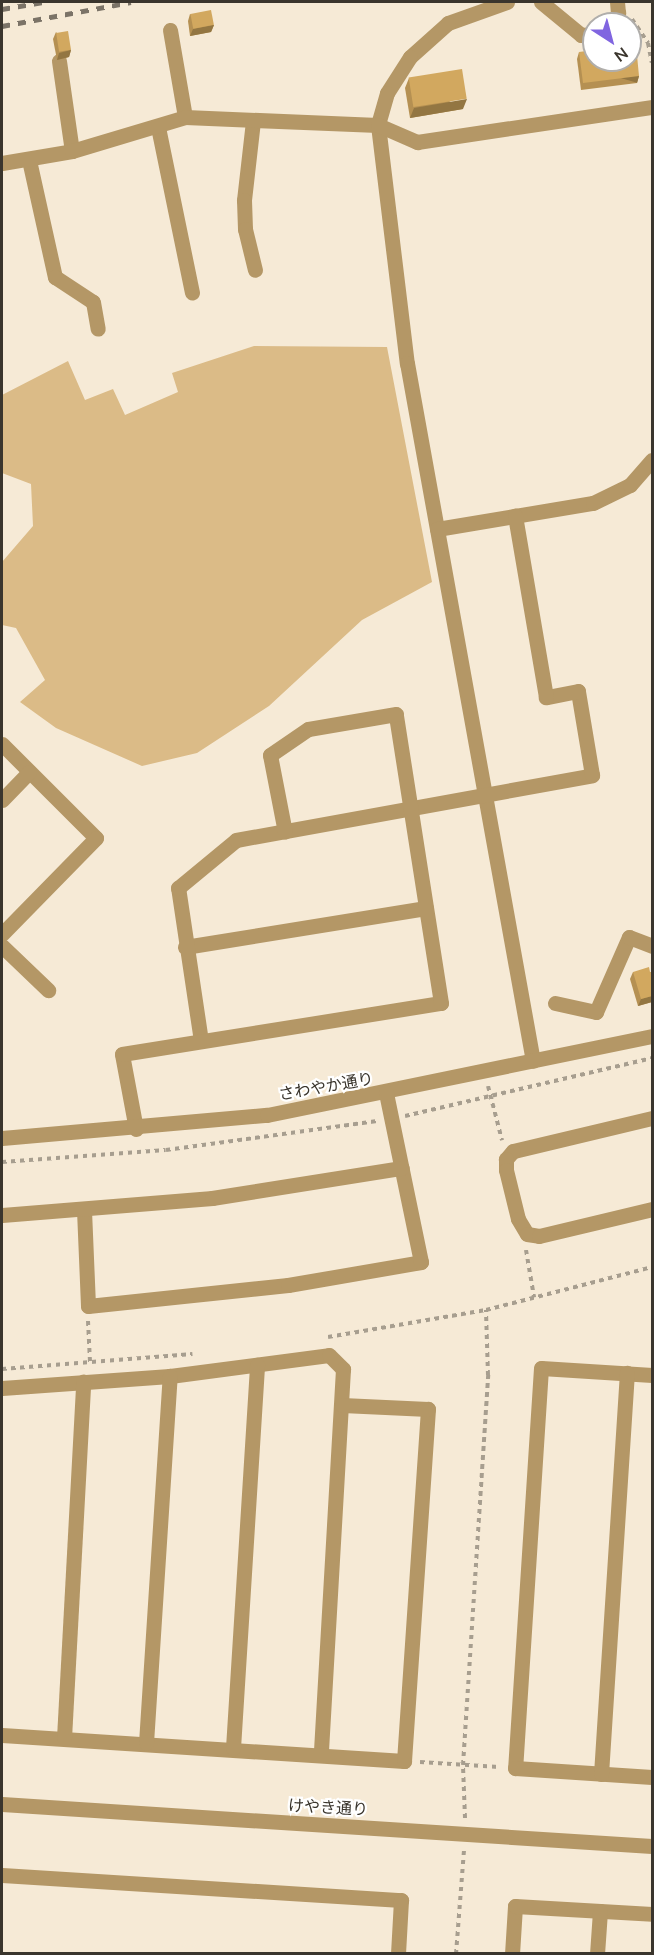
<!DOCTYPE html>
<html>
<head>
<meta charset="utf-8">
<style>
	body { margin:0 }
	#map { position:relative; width:654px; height:1955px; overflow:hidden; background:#f6ead6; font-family:Mulish,"Noto Sans JP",sans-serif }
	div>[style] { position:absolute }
	.green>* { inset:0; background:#dbbb87 }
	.path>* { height:4px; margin-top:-2px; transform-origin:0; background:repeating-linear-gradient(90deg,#a79e8f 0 4.5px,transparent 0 9px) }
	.minor>* { height:15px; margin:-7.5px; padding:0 7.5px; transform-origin:7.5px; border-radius:7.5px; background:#b49766 }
	.rail>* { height:4.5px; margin-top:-2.25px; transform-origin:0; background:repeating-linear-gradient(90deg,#7b7367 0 8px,transparent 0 16px) }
	.wall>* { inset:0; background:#b59052 }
	.shaded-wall>* { inset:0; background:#937642; transform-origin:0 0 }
	.building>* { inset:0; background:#d2a85f; transform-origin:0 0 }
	span { translate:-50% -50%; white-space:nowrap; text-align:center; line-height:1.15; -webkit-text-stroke:4.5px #fff; paint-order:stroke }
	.street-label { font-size:16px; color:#3a352d }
	.frame { position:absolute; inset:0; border:3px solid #3a352d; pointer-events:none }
	.north { position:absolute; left:582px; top:12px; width:60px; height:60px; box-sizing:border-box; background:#fff; border:2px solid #b0aeab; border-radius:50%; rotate:144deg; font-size:16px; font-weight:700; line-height:24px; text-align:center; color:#3a352d }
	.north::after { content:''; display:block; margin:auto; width:21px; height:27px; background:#8065e0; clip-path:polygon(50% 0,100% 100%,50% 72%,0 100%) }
</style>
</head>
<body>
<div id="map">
	<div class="green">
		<i style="clip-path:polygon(254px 346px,387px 347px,432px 582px,362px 620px,269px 706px,197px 753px,142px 766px,56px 728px,20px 702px,45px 680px,16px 628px,2px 625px,2px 562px,33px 526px,31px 484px,2px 473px,2px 395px,68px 361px,85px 400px,113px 389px,125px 415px,178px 392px,172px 373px)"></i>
	</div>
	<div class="path">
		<i style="left:632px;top:19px;width:29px;rotate:56deg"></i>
		<i style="left:648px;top:43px;width:20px;rotate:79deg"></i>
		<i style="left:488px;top:1086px;width:56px;rotate:75.5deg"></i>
		<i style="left:405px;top:1116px;width:254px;rotate:-13.2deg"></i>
		<i style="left:2px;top:1162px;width:164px;rotate:-4.2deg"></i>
		<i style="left:166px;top:1150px;width:213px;rotate:-7.8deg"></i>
		<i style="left:526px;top:1250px;width:48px;rotate:80.3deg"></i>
		<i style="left:88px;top:1321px;width:41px;rotate:87.2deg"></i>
		<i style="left:328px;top:1337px;width:160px;rotate:-9.7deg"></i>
		<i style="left:486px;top:1310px;width:171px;rotate:-14.5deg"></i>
		<i style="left:2px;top:1369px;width:191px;rotate:-4.5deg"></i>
		<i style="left:420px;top:1762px;width:79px;rotate:3.6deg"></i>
		<i style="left:465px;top:1818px;width:53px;rotate:-92.2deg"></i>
		<i style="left:463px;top:1765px;width:391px;rotate:-86.3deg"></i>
		<i style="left:488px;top:1375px;width:65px;rotate:-91.8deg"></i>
		<i style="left:456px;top:1954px;width:104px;rotate:-85.6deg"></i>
	</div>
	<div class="minor">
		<i style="left:507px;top:2px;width:63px;rotate:160.4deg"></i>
		<i style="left:448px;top:23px;width:51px;rotate:138.2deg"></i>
		<i style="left:410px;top:57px;width:43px;rotate:122.6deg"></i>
		<i style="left:387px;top:93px;width:33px;rotate:106deg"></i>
		<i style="left:378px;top:125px;width:240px;rotate:83.1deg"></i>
		<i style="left:407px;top:363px;width:709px;rotate:79.77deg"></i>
		<i style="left:541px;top:2px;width:52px;rotate:39.5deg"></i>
		<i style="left:581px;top:35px;width:13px;rotate:-4deg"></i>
		<i style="left:612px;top:24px;width:13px;rotate:-61deg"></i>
		<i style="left:618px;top:13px;width:11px;rotate:-95deg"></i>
		<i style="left:170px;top:30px;width:88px;rotate:80.2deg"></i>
		<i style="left:59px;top:61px;width:91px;rotate:81.8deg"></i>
		<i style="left:253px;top:121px;width:80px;rotate:96.5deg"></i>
		<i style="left:244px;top:200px;width:29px;rotate:88deg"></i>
		<i style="left:245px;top:229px;width:42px;rotate:76.3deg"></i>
		<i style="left:158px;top:127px;width:169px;rotate:78.4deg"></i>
		<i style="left:29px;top:160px;width:120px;rotate:77.5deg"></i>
		<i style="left:55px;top:277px;width:45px;rotate:33.3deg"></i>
		<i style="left:93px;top:302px;width:27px;rotate:80deg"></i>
		<i style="left:2px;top:163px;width:71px;rotate:-9.7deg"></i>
		<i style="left:72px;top:151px;width:118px;rotate:-16.7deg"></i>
		<i style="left:185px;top:117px;width:193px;rotate:2.4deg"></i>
		<i style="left:378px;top:125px;width:43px;rotate:23.6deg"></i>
		<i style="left:417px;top:142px;width:238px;rotate:-8.5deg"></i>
		<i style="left:437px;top:529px;width:158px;rotate:-9.5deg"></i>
		<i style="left:593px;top:503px;width:41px;rotate:-25.9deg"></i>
		<i style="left:630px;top:485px;width:33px;rotate:-49deg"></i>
		<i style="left:2px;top:744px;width:133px;rotate:45deg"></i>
		<i style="left:96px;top:838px;width:134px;rotate:134.4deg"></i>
		<i style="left:2px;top:800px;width:39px;rotate:-46deg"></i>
		<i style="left:2px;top:946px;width:64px;rotate:43.7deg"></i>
		<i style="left:185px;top:947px;width:244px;rotate:-9.2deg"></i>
		<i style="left:555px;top:1003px;width:42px;rotate:12.4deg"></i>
		<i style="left:596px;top:1012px;width:82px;rotate:-66.3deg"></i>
		<i style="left:629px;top:937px;width:25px;rotate:21deg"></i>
		<i style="left:201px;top:1041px;width:155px;rotate:-98.5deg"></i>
		<i style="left:178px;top:888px;width:75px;rotate:-39.6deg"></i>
		<i style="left:236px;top:840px;width:362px;rotate:-10.3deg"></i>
		<i style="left:592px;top:775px;width:85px;rotate:-99.5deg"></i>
		<i style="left:578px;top:691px;width:33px;rotate:169deg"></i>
		<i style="left:546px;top:697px;width:184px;rotate:-99.7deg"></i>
		<i style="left:652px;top:1118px;width:143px;rotate:166.6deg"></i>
		<i style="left:513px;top:1151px;width:11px;rotate:131deg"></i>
		<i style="left:506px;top:1159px;width:11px;rotate:90deg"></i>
		<i style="left:506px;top:1170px;width:50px;rotate:76.2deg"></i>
		<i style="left:518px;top:1219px;width:17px;rotate:59deg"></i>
		<i style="left:527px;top:1234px;width:12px;rotate:9deg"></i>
		<i style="left:539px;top:1236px;width:116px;rotate:-13.4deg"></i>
		<i style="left:136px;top:1129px;width:76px;rotate:-100.6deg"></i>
		<i style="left:122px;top:1054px;width:323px;rotate:-9.1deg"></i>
		<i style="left:441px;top:1003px;width:292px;rotate:-98.9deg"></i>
		<i style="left:396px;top:714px;width:89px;rotate:170.3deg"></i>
		<i style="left:308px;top:729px;width:46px;rotate:145.6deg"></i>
		<i style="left:270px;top:755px;width:78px;rotate:79deg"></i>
		<i style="left:2px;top:1138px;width:266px;rotate:-5deg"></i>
		<i style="left:267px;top:1115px;width:393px;rotate:-11.6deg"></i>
		<i style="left:84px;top:1210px;width:96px;rotate:87.6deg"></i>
		<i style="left:88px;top:1306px;width:201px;rotate:-6deg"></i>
		<i style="left:288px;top:1285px;width:135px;rotate:-9.8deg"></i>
		<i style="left:421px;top:1262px;width:173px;rotate:-101.7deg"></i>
		<i style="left:2px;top:1215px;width:211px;rotate:-4.6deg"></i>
		<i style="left:212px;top:1198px;width:192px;rotate:-9deg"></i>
		<i style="left:652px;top:1375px;width:111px;rotate:-176.4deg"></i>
		<i style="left:541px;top:1368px;width:401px;rotate:93.7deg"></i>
		<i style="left:515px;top:1768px;width:137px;rotate:3.8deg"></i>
		<i style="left:2px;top:1388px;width:168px;rotate:-4.1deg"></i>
		<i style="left:170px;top:1376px;width:160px;rotate:-7.5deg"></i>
		<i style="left:329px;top:1355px;width:20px;rotate:45deg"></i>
		<i style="left:343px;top:1369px;width:386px;rotate:93.3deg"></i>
		<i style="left:2px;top:1735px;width:403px;rotate:3.7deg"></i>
		<i style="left:404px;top:1761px;width:353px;rotate:-86.1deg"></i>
		<i style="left:428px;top:1409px;width:86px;rotate:-177.3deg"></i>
		<i style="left:64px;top:1738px;width:357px;rotate:-86.9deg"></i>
		<i style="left:146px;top:1743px;width:368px;rotate:-86.3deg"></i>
		<i style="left:233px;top:1748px;width:384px;rotate:-86.4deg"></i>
		<i style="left:601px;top:1774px;width:402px;rotate:-86.3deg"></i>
		<i style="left:2px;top:1804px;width:651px;rotate:3.7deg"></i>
		<i style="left:2px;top:1875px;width:400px;rotate:3.6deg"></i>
		<i style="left:401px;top:1900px;width:54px;rotate:93.2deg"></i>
		<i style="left:512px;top:1954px;width:48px;rotate:-86.4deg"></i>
		<i style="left:515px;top:1906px;width:137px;rotate:3.3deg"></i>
		<i style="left:597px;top:1954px;width:43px;rotate:-86deg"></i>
	</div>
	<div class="rail">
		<i style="left:2px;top:9px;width:43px;rotate:-9.5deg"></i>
		<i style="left:2px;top:26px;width:131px;rotate:-10.5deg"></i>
	</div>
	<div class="wall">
		<i style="clip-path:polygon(190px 14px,214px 25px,211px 32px,190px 36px,188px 21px)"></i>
		<i style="clip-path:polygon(56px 32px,71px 50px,69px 57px,57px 60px,53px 39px)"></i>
		<i style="clip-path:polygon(579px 52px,639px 76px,637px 83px,581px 90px,577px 59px)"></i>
		<i style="clip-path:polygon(409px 78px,463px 109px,410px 118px,405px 88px)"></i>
		<i style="clip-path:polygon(633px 972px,652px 972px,652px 1002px,638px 1006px,630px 979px)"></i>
	</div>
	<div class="shaded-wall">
		<i style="clip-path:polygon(214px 25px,211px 32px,190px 36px,193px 29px)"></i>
		<i style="clip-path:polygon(71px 50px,69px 57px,57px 60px,59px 53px)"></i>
		<i style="left:639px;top:76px;width:7px;height:56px;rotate:106deg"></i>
		<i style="clip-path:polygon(467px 99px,463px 109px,410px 118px,414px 108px)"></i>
		<i style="clip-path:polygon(652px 996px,652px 1002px,638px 1006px,641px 999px)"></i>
	</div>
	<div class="building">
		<i style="left:211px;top:10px;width:15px;height:21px;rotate:79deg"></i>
		<i style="left:68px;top:31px;width:19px;height:12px;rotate:81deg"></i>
		<i style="clip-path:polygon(630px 45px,636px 45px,639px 76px,583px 83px,579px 52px,594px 50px,594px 60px,630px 60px)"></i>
		<i style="left:462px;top:69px;width:30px;height:54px;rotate:81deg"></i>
		<i style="clip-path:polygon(649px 967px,650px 972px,652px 972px,652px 996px,641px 999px,633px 972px)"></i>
	</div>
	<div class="street-label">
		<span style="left:326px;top:1086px;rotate:-10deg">さわやか通り</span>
		<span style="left:328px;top:1807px;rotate:3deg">けやき通り</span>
	</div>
	<div class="frame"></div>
	<div class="north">N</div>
</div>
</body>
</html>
